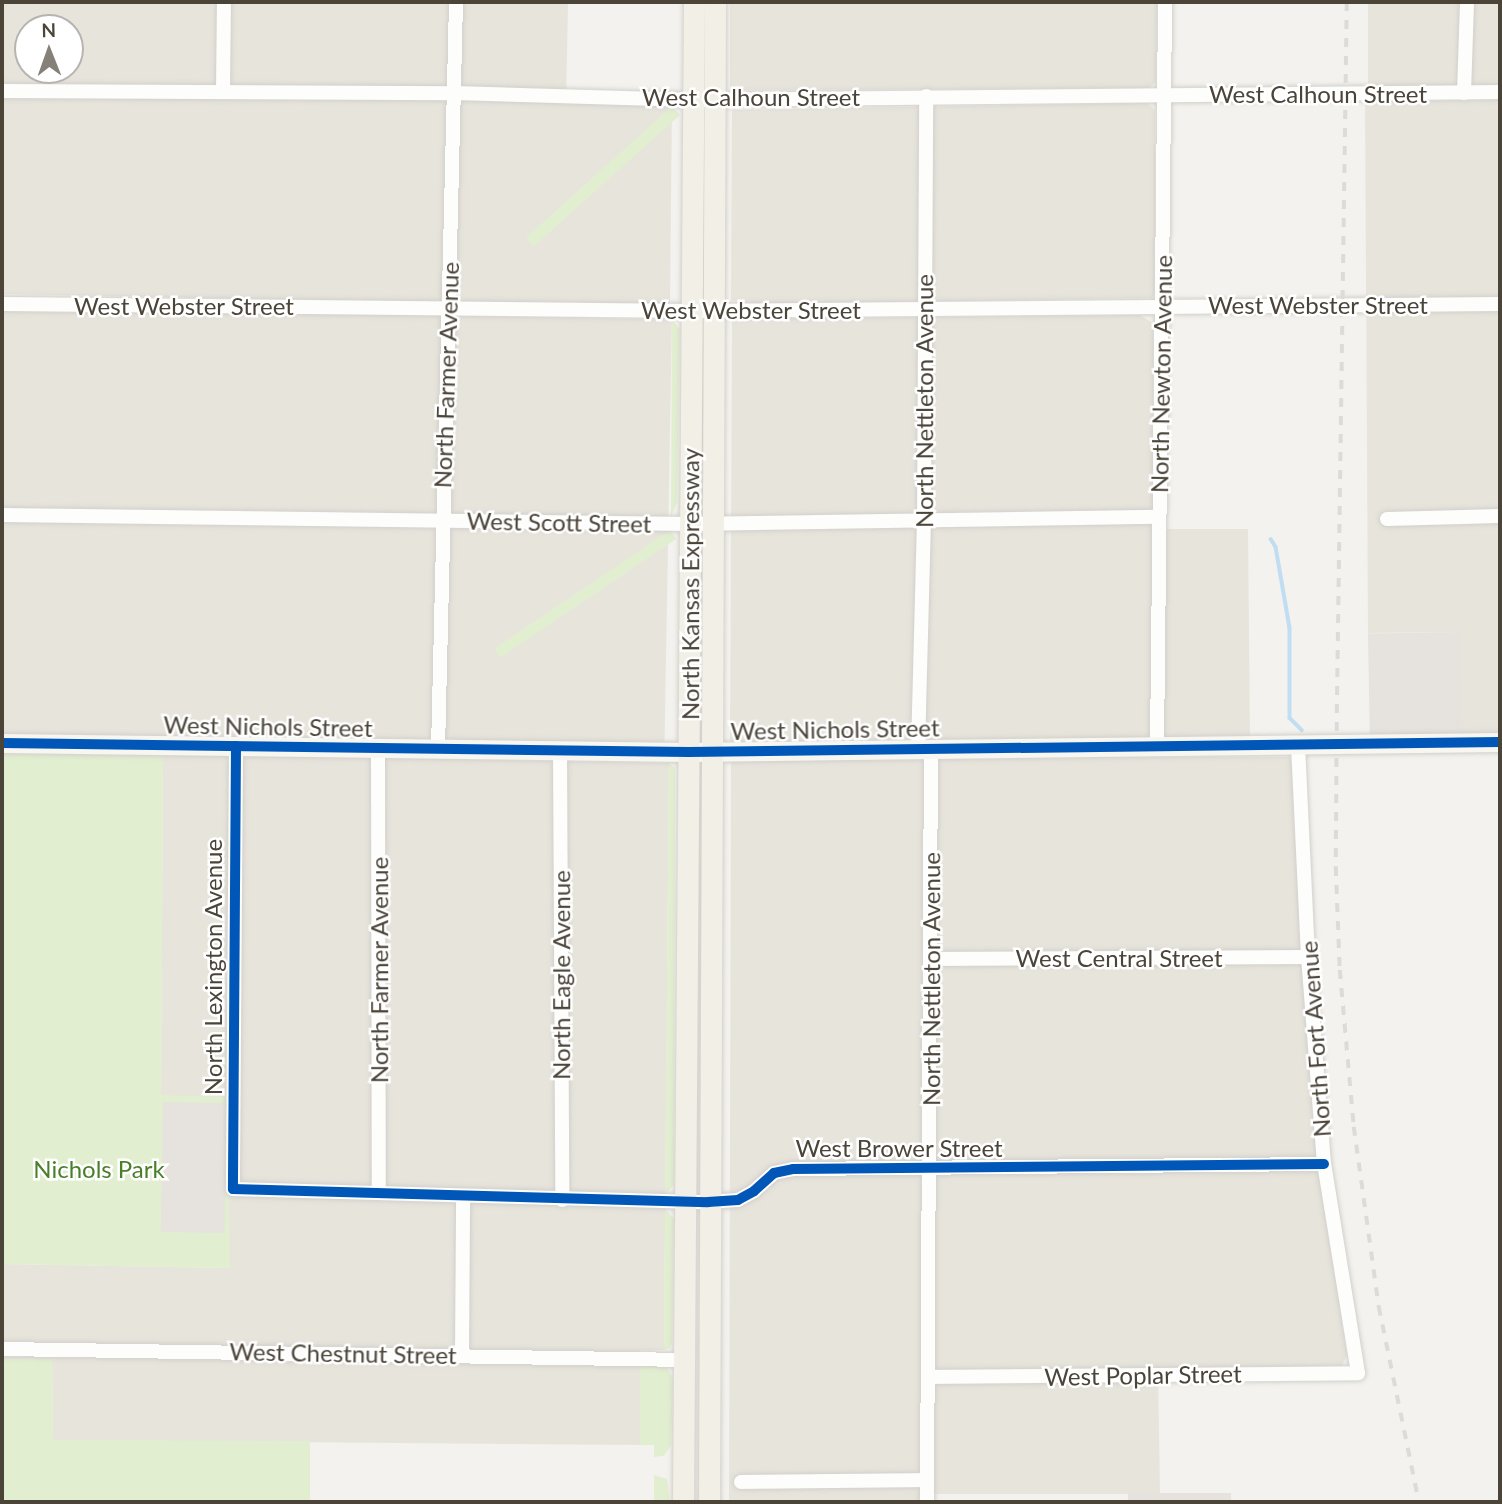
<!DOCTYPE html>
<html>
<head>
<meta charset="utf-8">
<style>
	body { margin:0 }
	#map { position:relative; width:1502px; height:1504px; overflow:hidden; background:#f4f2ee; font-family:Lato,sans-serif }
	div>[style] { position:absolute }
	.residential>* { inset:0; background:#e7e4dc; transform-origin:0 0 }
	.industrial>* { inset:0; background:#e6e2de; transform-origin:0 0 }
	.green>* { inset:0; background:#e1eecf; transform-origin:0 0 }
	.parking>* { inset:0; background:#e6e3df; transform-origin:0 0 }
	.stream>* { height:3.5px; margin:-1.75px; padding:0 1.75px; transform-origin:1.75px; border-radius:1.75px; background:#c0ddf1 }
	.roads { filter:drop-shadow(0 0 2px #d2d0cb) drop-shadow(0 0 2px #d2d0cb) }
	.street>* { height:14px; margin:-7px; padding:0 7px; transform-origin:7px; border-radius:7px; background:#fdfdfc }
	.secondary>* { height:19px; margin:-9.5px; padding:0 9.5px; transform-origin:9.5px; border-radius:9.5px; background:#f7f6f1 }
	.primary>* { height:21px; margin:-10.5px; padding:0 10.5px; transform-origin:10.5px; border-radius:10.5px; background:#f2efe6 }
	.rail>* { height:3.5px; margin-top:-1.75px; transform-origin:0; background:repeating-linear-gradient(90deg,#dbdbda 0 9px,transparent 0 18px) }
	.cycleway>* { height:10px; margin:-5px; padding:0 5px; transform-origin:5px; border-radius:5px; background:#0057b8 }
	span { translate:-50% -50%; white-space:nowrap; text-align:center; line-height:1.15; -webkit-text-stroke:5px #fff; paint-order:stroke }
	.street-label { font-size:24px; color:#4b4439 }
	.park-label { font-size:24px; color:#4a7f2a }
	.frame { position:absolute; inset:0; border:4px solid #4b4439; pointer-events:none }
	.north { position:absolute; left:14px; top:14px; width:70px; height:70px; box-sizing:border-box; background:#fff; border:2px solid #b7b4b0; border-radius:50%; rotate:359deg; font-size:19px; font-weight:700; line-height:28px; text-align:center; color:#4b4439 }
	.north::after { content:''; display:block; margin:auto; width:24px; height:32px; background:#868178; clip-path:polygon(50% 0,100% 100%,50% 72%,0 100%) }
</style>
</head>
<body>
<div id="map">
	<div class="residential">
		<i style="clip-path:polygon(evenodd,2px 2px,568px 2px,566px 102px,672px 106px,670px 303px,654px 306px,2px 294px,2px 2px,28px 28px,70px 28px,70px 70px,28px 70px,28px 28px)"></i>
		<i style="clip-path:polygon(730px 2px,1157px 2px,1156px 82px,1149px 88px,733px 90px,730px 88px)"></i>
		<i style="left:1368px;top:2px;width:132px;height:86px"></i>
		<i style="clip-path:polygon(1500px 100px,1500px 738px,1462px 738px,1461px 632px,1368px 633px,1365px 101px)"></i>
		<i style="clip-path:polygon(1147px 103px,1155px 110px,1155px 293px,1152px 298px,754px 304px,731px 300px,732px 110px)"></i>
		<i style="left:2px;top:308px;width:670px;height:427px;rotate:1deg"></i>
		<i style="clip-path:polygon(1139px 315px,1153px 323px,1153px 529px,1248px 529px,1250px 740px,740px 744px,730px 741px,732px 319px)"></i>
		<i style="clip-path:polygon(163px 754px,669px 763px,664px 1350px,640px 1350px,640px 1445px,53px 1440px,52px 1359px,2px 1359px,2px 1264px,230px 1268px,161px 1096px)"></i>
		<i style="clip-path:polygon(1289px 757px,1292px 762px,1314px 1136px,1347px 1355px,1342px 1366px,1158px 1368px,1160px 1494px,920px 1494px,920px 1502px,729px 1502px,731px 758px)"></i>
	</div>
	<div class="industrial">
		<i style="left:1461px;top:632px;width:106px;height:93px;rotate:89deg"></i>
	</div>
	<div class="green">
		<i style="left:672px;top:106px;width:12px;height:197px;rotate:48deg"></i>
		<i style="clip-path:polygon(672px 319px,680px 330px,677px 503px,671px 516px)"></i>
		<i style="left:670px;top:530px;width:11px;height:212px;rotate:56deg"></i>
		<i style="clip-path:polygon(2px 752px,163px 754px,161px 1095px,228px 1097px,230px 1268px,2px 1264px)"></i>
		<i style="clip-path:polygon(669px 763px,675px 768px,675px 775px,674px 1185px,665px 1194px)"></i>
		<i style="clip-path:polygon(665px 1209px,674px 1219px,672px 1344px,670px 1348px,664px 1350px)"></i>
		<i style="clip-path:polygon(2px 1359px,52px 1359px,53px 1440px,310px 1441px,310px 1502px,2px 1502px)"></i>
		<i style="clip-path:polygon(640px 1363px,667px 1366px,673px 1379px,671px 1445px,664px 1456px,654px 1457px,654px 1445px,640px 1445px)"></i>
		<i style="clip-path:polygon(654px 1475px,667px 1479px,670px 1502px,654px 1502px)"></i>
	</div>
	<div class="parking">
		<i style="left:163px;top:1102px;width:64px;height:130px;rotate:1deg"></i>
		<i style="left:1128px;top:1493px;width:103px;height:9px"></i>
	</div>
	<div class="stream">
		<i style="left:1271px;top:539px;width:9px;rotate:58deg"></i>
		<i style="left:1276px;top:547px;width:82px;rotate:80.2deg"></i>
		<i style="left:1290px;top:628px;width:90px;rotate:90deg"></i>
		<i style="left:1290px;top:718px;width:17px;rotate:45deg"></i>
	</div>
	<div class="roads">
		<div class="street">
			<i style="left:2px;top:91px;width:452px;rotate:0.3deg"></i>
			<i style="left:454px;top:93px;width:238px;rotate:1.7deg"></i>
			<i style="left:692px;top:100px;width:808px;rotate:-0.57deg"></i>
			<i style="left:223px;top:91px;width:89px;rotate:-89.4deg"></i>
			<i style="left:1464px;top:93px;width:91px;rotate:-88.1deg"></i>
			<i style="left:2px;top:304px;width:689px;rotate:0.58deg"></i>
			<i style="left:691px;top:311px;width:809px;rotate:-0.5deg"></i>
			<i style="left:2px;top:515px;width:688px;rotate:0.75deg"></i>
			<i style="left:690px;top:524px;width:469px;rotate:-0.9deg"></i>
			<i style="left:1387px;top:519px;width:113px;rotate:-1.5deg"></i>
			<i style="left:236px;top:746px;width:443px;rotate:90.4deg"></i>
			<i style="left:233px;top:1189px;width:475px;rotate:1.6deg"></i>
			<i style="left:708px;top:1202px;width:30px;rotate:-4deg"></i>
			<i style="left:738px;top:1200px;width:18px;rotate:-29deg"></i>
			<i style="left:754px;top:1191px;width:27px;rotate:-42deg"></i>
			<i style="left:774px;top:1173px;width:19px;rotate:-12deg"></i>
			<i style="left:793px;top:1169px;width:531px;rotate:-0.54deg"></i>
			<i style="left:1157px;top:746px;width:744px;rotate:-89.38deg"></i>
			<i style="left:378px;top:748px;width:444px;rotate:89.9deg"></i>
			<i style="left:438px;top:749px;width:747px;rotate:-88.62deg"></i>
			<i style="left:918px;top:749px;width:229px;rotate:-88.5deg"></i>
			<i style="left:924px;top:520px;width:424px;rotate:-89.7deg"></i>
			<i style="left:560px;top:750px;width:450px;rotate:89.7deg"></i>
			<i style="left:930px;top:959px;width:378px;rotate:-0.3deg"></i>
			<i style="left:2px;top:1349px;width:683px;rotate:0.92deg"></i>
			<i style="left:462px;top:1354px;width:158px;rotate:-89.6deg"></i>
			<i style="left:928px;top:1377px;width:430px;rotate:-0.5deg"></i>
			<i style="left:1358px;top:1373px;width:212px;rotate:-99.2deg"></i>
			<i style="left:1324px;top:1164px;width:208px;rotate:-94.4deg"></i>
			<i style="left:1308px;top:957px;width:212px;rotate:-92.7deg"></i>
			<i style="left:741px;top:1482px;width:186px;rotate:-0.6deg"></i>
			<i style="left:927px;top:1502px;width:753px;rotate:-89.7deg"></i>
		</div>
		<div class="secondary">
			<i style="left:2px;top:743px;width:687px;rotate:0.75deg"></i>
			<i style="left:689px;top:752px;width:811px;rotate:-0.71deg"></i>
		</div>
		<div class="primary">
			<i style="left:683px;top:1502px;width:1500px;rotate:-89.58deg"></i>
			<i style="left:709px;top:1502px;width:1500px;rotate:-89.77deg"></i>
		</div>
	</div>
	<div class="rail">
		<i style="left:1347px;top:2px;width:720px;rotate:90.8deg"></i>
		<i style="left:1337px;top:722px;width:145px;rotate:90.4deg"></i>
		<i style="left:1336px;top:867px;width:103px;rotate:87.8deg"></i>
		<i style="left:1340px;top:970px;width:158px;rotate:84.9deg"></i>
		<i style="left:1354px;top:1127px;width:182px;rotate:82.1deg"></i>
		<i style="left:1379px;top:1307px;width:199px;rotate:78.4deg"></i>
	</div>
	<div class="cycleway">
		<i style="left:2px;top:743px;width:687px;rotate:0.75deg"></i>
		<i style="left:689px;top:752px;width:811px;rotate:-0.71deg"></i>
		<i style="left:236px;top:746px;width:443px;rotate:90.4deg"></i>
		<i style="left:233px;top:1189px;width:475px;rotate:1.6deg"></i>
		<i style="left:708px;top:1202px;width:30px;rotate:-4deg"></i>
		<i style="left:738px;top:1200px;width:18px;rotate:-29deg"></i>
		<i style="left:754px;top:1191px;width:27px;rotate:-42deg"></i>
		<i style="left:774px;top:1173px;width:19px;rotate:-12deg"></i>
		<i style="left:793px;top:1169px;width:531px;rotate:-0.54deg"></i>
	</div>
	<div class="street-label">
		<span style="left:1318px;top:94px">West Calhoun Street</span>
		<span style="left:751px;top:97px">West Calhoun Street</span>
		<span style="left:1318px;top:305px">West Webster Street</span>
		<span style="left:184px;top:306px">West Webster Street</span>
		<span style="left:751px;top:310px">West Webster Street</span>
		<span style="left:1161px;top:374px;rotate:-89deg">North Newton Avenue</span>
		<span style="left:446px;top:375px;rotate:-88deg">North Farmer Avenue</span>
		<span style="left:924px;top:401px;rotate:-90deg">North Nettleton Avenue</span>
		<span style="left:559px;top:522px;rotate:1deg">West Scott Street</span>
		<span style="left:690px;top:584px;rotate:-90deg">North Kansas Expressway</span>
		<span style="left:268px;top:726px;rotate:1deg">West Nichols Street</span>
		<span style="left:835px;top:729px;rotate:-1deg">West Nichols Street</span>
		<span style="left:1119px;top:958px">West Central Street</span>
		<span style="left:213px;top:967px;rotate:-90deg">North Lexington Avenue</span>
		<span style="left:379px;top:970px;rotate:-90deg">North Farmer Avenue</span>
		<span style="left:561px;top:975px;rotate:-90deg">North Eagle Avenue</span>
		<span style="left:931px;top:979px;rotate:-90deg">North Nettleton Avenue</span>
		<span style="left:1315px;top:1039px;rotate:-94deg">North Fort Avenue</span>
		<span style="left:899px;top:1148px">West Brower Street</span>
		<span style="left:343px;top:1353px;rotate:1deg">West Chestnut Street</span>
		<span style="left:1143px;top:1375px;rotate:-1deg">West Poplar Street</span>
	</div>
	<div class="park-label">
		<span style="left:99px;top:1169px">Nichols Park</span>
	</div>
	<div class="frame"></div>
	<div class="north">N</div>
</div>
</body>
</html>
